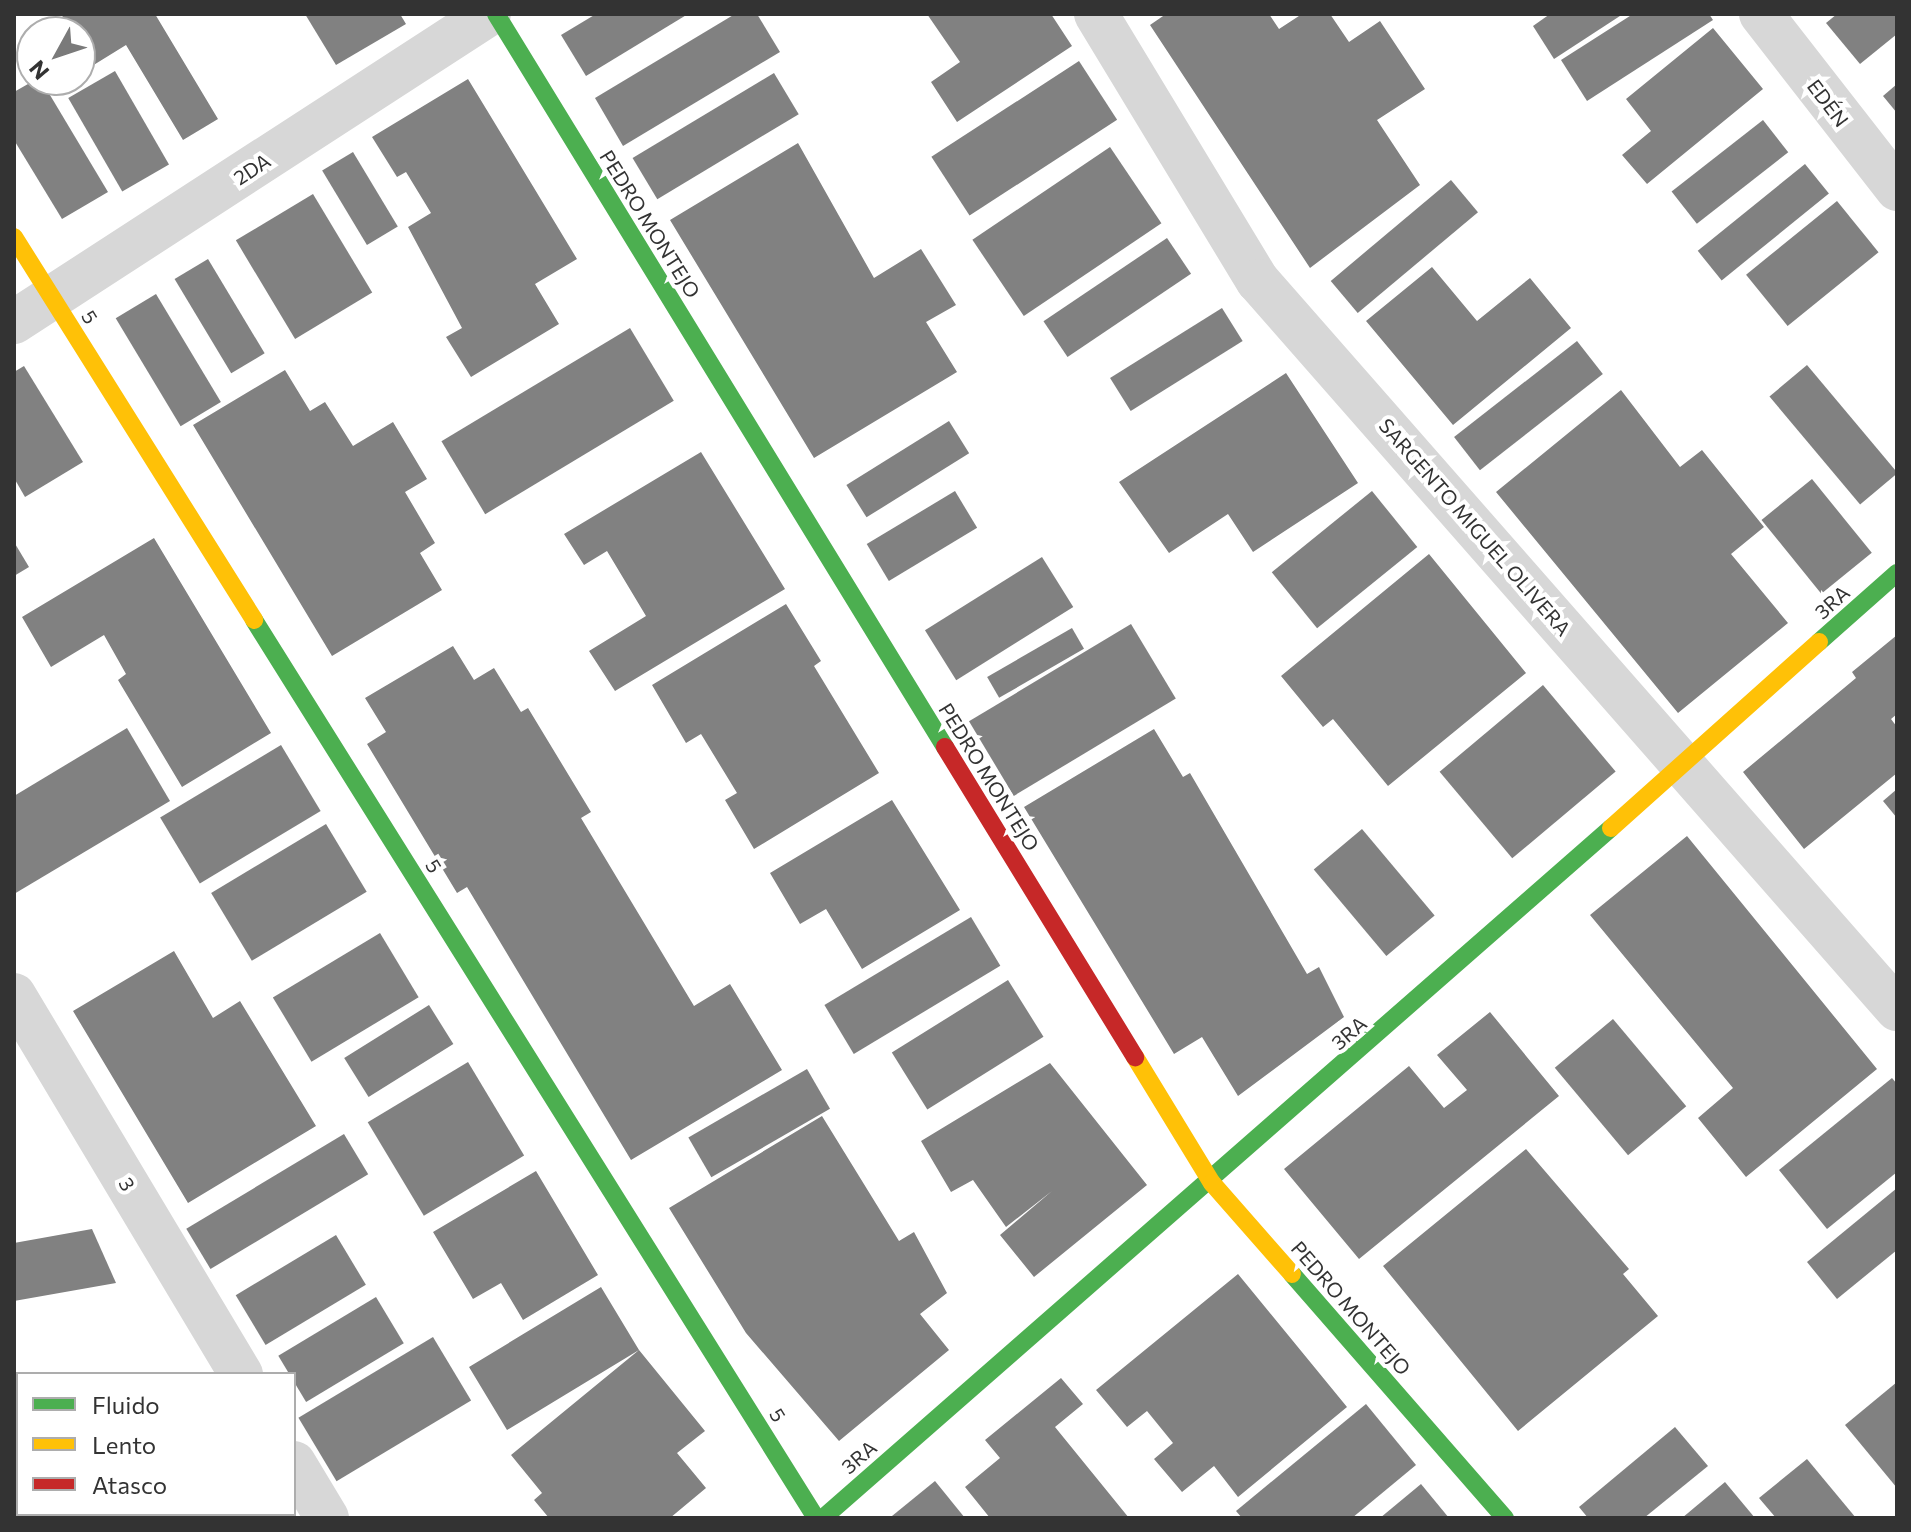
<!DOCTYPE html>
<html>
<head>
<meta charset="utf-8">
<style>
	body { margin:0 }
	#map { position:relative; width:1911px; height:1532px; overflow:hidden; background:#fff; font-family:Commissioner,sans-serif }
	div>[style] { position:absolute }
	.building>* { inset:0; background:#818181; transform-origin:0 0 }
	.lane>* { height:22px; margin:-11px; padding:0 11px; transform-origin:11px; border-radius:11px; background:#d7d7d7 }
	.street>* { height:44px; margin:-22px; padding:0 22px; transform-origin:22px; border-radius:22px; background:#d7d7d7 }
	.fast>* { height:18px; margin:-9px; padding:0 9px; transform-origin:9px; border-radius:9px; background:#4caf50 }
	.slow>* { height:18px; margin:-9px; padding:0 9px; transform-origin:9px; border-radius:9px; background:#ffc107 }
	.jam>* { height:18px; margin:-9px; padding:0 9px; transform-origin:9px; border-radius:9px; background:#c62828 }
	span { translate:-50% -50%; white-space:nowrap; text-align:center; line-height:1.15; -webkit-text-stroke:8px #fff; paint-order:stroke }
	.street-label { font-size:20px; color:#333 }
	.frame { position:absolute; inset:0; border:16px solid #333; pointer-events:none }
	.legend { position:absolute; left:16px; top:1372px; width:280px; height:144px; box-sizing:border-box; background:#fff; border:2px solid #adadad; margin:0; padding:10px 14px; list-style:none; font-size:24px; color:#333 }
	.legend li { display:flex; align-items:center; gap:16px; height:40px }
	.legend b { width:40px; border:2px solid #adadad }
	.north { position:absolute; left:16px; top:16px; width:80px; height:80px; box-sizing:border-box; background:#fff; border:2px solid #adadad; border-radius:50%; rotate:230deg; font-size:22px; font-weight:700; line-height:32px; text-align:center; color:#333 }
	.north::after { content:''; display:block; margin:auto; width:28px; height:36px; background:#7a7a7a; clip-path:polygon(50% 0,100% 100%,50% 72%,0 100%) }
</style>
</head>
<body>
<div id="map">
	<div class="building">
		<i style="clip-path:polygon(61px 14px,155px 14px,218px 119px,183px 140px,126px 45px,92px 66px,80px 32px,72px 32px)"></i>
		<i style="clip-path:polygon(305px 14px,400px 14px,406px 24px,336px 65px)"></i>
		<i style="clip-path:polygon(596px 14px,688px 14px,586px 76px,561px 35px)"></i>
		<i style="clip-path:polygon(735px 14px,757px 14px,780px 52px,623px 146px,595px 98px)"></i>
		<i style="clip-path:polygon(927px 14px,1051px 14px,1072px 46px,957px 122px,931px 82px,960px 62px)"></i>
		<i style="clip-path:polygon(1166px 14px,1269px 14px,1279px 29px,1302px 14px,1330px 14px,1349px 42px,1380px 21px,1425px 89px,1377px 120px,1420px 185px,1310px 268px,1150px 25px)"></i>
		<i style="clip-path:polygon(1550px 14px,1623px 14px,1554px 59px,1533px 26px)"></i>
		<i style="clip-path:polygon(1633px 14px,1709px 14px,1713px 20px,1587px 101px,1561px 60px)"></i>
		<i style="clip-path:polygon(1837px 14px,1897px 14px,1897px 34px,1860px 64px,1826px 23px)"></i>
		<i style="clip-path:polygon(1713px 28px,1763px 89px,1647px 184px,1622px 155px,1651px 131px,1626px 99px)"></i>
		<i style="left:1079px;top:61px;width:70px;height:176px;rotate:57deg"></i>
		<i style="left:115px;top:71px;width:108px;height:54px;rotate:60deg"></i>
		<i style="left:774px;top:73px;width:48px;height:165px;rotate:59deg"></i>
		<i style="clip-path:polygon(468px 79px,577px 259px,535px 284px,559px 324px,471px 377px,446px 337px,462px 328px,408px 227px,431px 213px,406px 172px,397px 177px,372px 137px)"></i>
		<i style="clip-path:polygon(35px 80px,41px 80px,108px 192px,62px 219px,14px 140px,14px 92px)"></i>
		<i style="clip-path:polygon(1897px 84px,1897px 113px,1883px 96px)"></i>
		<i style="left:1763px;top:120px;width:41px;height:116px;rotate:52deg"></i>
		<i style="clip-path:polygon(798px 143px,874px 278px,921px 249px,956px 305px,926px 322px,957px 372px,814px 458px,670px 220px)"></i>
		<i style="left:1110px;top:147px;width:92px;height:166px;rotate:56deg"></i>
		<i style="left:353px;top:152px;width:87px;height:36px;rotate:59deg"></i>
		<i style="left:1805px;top:164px;width:38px;height:138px;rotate:51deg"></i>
		<i style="left:1451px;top:180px;width:42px;height:157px;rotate:50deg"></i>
		<i style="left:313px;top:194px;width:115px;height:90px;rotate:59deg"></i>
		<i style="left:1837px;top:201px;width:66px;height:117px;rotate:51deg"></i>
		<i style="left:1167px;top:238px;width:43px;height:149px;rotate:56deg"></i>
		<i style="left:208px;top:259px;width:110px;height:39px;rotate:59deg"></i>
		<i style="clip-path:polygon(1432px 267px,1477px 321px,1530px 278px,1571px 328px,1453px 425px,1366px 321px)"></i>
		<i style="left:156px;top:294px;width:126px;height:47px;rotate:59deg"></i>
		<i style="left:1222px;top:308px;width:39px;height:132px;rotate:58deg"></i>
		<i style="left:630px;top:328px;width:85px;height:220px;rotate:59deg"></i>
		<i style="left:1577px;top:341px;width:42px;height:156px;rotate:52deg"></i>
		<i style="left:1807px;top:365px;width:141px;height:49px;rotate:50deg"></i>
		<i style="clip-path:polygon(24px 366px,83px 462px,25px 497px,14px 478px,14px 372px)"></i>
		<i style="clip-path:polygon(285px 370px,310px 411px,325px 402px,353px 446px,393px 422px,427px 479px,405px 492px,435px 543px,420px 553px,442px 590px,332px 656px,193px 425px)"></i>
		<i style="clip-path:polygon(1286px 373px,1358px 483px,1253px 552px,1228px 514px,1169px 553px,1119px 482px)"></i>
		<i style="clip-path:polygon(1621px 390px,1680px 467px,1702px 450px,1764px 527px,1731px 554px,1788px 623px,1678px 713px,1496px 492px)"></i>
		<i style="left:949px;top:421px;width:38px;height:121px;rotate:58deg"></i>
		<i style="clip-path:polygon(701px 452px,785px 589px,615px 691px,589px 651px,646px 616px,607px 551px,584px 565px,564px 534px)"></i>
		<i style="left:1812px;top:479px;width:95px;height:65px;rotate:51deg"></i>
		<i style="left:955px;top:491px;width:43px;height:103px;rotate:59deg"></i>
		<i style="left:1372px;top:491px;width:72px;height:129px;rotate:51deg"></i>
		<i style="clip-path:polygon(154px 538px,271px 733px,182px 787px,118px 680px,126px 674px,104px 635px,51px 667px,22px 617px)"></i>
		<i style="clip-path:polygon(14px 542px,29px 567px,14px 576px)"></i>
		<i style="clip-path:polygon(1429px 554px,1526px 673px,1388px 786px,1333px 719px,1323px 727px,1281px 676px)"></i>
		<i style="left:1042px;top:557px;width:59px;height:138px;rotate:58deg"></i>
		<i style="clip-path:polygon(786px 604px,821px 661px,814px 666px,879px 773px,754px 849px,725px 800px,737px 793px,701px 734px,686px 743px,652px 685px)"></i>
		<i style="left:1131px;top:624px;width:87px;height:189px;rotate:59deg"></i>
		<i style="left:1072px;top:628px;width:24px;height:98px;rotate:60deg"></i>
		<i style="clip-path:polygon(1897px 635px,1897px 714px,1891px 719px,1897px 727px,1897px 773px,1804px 849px,1743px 772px,1856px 678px,1852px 672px)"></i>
		<i style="clip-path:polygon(453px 646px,474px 680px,494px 668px,521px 712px,528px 708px,591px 812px,581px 818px,694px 1006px,730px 984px,782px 1070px,631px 1160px,467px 887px,457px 893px,367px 744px,386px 732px,365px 698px)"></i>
		<i style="left:1543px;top:685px;width:113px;height:135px;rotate:50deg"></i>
		<i style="clip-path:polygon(127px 728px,170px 801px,14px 894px,14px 796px)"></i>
		<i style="clip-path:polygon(1154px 729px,1183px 777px,1190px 773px,1307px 974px,1319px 967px,1344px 1017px,1238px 1096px,1202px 1037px,1174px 1054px,1024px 807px)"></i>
		<i style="left:281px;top:745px;width:77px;height:141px;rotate:59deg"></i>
		<i style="clip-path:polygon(1897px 789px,1897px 818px,1883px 801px)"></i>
		<i style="clip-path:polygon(892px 800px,960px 910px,862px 969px,826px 909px,800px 924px,770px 873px)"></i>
		<i style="left:326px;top:824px;width:79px;height:134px;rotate:59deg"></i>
		<i style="left:1362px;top:829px;width:113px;height:63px;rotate:50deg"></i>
		<i style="clip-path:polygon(1687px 836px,1877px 1069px,1746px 1177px,1698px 1118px,1733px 1088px,1590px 915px)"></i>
		<i style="left:971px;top:917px;width:57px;height:171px;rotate:59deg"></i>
		<i style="left:380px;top:933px;width:75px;height:125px;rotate:59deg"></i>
		<i style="clip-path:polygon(174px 951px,213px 1018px,240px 1001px,316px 1126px,188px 1203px,73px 1011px)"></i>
		<i style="left:1008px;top:980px;width:67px;height:137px;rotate:58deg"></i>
		<i style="left:429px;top:1005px;width:46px;height:100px;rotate:58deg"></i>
		<i style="clip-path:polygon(1490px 1012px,1559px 1096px,1359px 1259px,1284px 1169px,1409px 1066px,1444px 1108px,1467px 1090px,1437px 1055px)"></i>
		<i style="left:1613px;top:1019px;width:114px;height:76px;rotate:50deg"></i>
		<i style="left:468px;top:1062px;width:109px;height:117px;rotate:59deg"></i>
		<i style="clip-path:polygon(1050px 1063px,1147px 1185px,1034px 1277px,1000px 1235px,1052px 1191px,1006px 1227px,973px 1180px,951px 1192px,921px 1141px)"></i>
		<i style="left:807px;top:1069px;width:46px;height:137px;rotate:60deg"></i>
		<i style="clip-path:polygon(1892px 1078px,1897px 1084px,1897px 1172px,1827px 1229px,1779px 1170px)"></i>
		<i style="clip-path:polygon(822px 1116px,899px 1241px,914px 1232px,947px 1293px,920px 1314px,949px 1350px,839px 1441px,746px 1333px,669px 1208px)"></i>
		<i style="left:344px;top:1134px;width:47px;height:184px;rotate:59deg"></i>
		<i style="clip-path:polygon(1526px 1149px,1629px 1269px,1623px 1274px,1658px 1316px,1518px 1431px,1383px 1266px)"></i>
		<i style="clip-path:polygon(536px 1171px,598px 1275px,523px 1320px,501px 1283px,473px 1299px,433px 1232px)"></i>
		<i style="clip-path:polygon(1897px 1188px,1897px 1250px,1837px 1299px,1807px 1262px)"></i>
		<i style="clip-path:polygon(92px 1229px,116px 1283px,14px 1301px,14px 1243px)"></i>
		<i style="left:336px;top:1235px;width:58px;height:117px;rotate:59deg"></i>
		<i style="clip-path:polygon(1238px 1274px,1347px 1407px,1238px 1497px,1214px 1466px,1182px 1492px,1154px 1459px,1173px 1443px,1147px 1411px,1127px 1427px,1096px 1390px)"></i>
		<i style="clip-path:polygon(601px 1287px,639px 1350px,705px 1431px,677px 1453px,706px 1488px,670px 1518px,549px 1518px,534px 1500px,542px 1493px,511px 1455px,639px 1350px,507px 1430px,469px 1367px)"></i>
		<i style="left:376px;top:1297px;width:54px;height:114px;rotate:59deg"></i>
		<i style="left:433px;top:1337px;width:74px;height:157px;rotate:59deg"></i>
		<i style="clip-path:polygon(1061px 1378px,1083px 1404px,1055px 1427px,1129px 1518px,990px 1518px,965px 1487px,1000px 1458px,985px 1440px)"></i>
		<i style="clip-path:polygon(1897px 1382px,1897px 1488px,1845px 1425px)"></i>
		<i style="clip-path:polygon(1366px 1404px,1416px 1465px,1352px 1518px,1242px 1518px,1236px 1511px)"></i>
		<i style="clip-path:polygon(1675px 1427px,1708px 1466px,1644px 1518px,1588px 1518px,1579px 1507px)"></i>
		<i style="clip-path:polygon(1807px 1459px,1856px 1518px,1776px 1518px,1759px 1498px)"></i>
		<i style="clip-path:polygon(935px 1481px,965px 1518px,893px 1518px,892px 1516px)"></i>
		<i style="clip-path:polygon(1725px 1482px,1755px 1518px,1682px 1518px)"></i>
		<i style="clip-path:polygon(1421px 1484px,1449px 1518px,1380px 1518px)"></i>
	</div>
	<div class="lane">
		<i style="left:14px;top:1495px;width:4px;rotate:14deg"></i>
		<i style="left:163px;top:1518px;width:6px;rotate:-45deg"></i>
	</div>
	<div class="street">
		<i style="left:1096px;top:14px;width:312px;rotate:58.8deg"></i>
		<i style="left:1258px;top:281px;width:969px;rotate:48.73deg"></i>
		<i style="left:1761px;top:14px;width:222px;rotate:52.1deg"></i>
		<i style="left:14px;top:322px;width:566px;rotate:-32.96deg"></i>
		<i style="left:14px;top:995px;width:442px;rotate:59.1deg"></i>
		<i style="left:294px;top:1463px;width:64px;rotate:59deg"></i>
	</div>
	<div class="fast">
		<i style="left:496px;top:14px;width:860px;rotate:58.51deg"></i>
		<i style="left:254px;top:620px;width:1059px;rotate:57.96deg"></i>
		<i style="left:1819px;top:642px;width:104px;rotate:-41.5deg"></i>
		<i style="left:1292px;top:1274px;width:324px;rotate:48.9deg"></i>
		<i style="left:823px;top:1518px;width:1047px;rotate:-41.21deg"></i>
	</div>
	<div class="slow">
		<i style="left:14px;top:237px;width:452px;rotate:57.9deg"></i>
		<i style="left:1611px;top:828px;width:279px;rotate:-41.8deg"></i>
		<i style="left:1135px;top:1057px;width:148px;rotate:58.6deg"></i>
		<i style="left:1212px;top:1183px;width:121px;rotate:48.7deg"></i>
	</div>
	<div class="jam">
		<i style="left:945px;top:747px;width:364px;rotate:58.5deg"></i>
	</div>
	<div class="street-label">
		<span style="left:1828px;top:103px;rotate:53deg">EDÉN</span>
		<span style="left:252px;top:169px;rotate:-33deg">2DA</span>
		<span style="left:650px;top:224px;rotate:58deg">PEDRO MONTEJO</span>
		<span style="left:90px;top:317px;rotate:58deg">5</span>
		<span style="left:1475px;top:527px;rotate:49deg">SARGENTO MIGUEL OLIVERA</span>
		<span style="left:1832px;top:602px;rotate:-42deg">3RA</span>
		<span style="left:989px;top:777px;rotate:58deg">PEDRO MONTEJO</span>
		<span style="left:434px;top:866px;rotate:58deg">5</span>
		<span style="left:1349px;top:1033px;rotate:-41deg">3RA</span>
		<span style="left:127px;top:1184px;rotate:59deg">3</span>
		<span style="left:1351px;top:1308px;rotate:49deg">PEDRO MONTEJO</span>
		<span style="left:778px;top:1415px;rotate:58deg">5</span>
		<span style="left:859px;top:1457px;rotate:-41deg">3RA</span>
	</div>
	<div class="frame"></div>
	<ul class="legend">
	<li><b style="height:10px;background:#4caf50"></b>Fluido</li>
	<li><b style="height:10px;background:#ffc107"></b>Lento</li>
	<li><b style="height:10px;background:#c62828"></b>Atasco</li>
	</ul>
	<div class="north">N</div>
</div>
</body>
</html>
